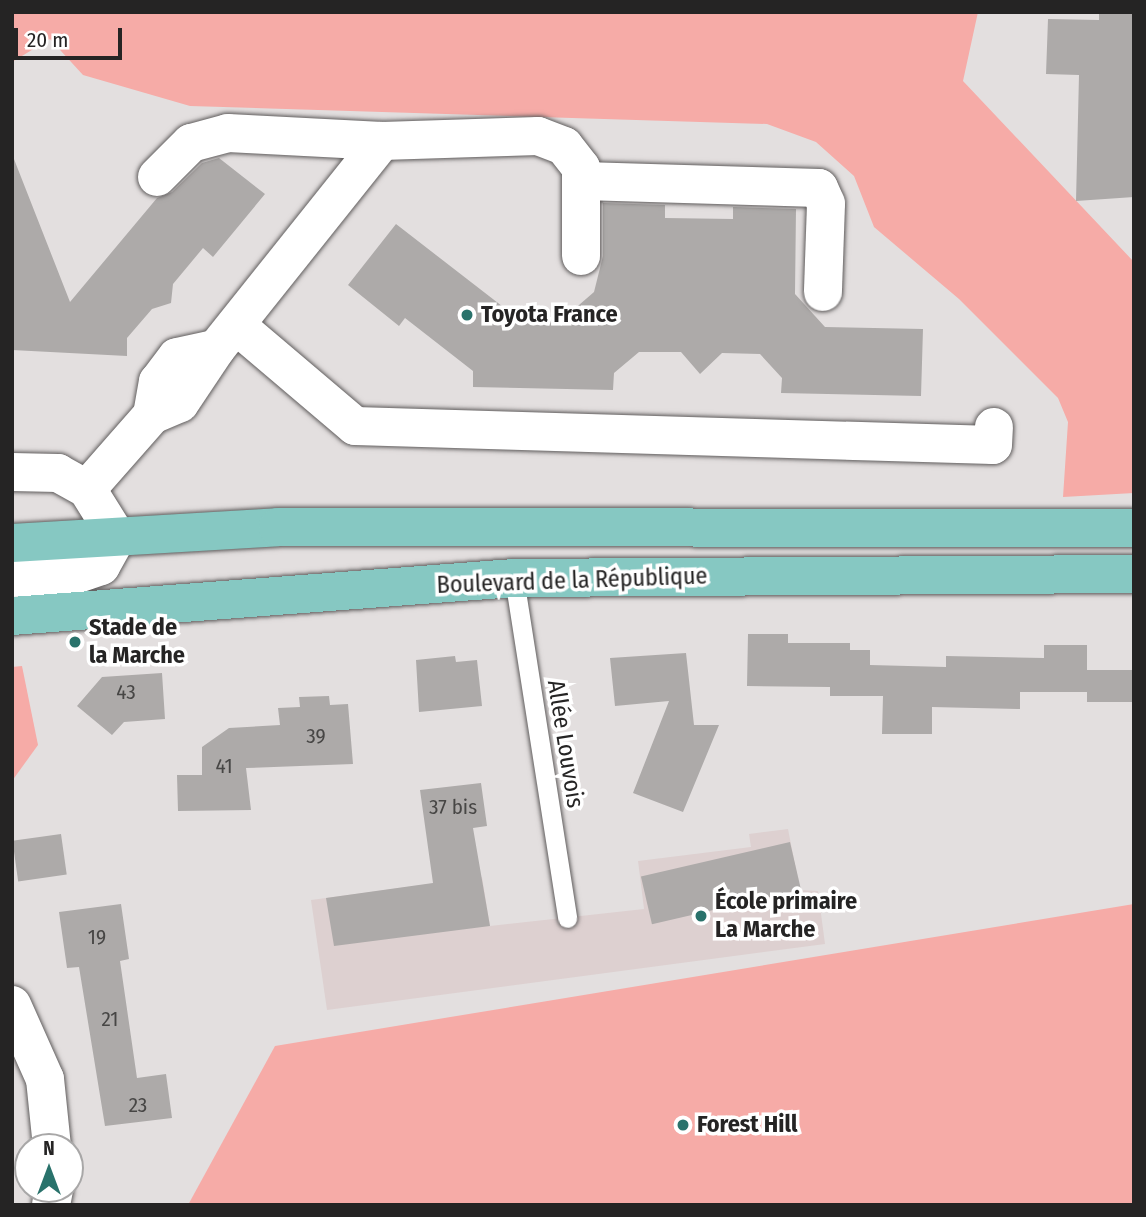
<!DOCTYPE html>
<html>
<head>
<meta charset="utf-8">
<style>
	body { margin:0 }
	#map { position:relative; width:1146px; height:1217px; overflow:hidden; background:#e3dfdf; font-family:"Fira Sans Condensed",sans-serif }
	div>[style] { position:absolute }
	.built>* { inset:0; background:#ddd0d0 }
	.green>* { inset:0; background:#f6aba7 }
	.building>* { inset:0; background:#adaaa9; transform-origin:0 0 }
	.roads { filter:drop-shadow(0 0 2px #605d5d) drop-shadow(0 0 2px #605d5d) }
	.lane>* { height:19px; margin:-9.5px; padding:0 9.5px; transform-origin:9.5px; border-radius:9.5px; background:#fff }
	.street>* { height:38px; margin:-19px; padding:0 19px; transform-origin:19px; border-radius:19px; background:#fff }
	.primary>* { height:38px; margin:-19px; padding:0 19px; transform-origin:19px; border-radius:19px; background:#86c8c2 }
	.dots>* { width:19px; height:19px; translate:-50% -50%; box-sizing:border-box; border:4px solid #fff; border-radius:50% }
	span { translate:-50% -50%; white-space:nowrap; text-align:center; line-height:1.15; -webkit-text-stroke:7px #fff; paint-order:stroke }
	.number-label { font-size:21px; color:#474645 }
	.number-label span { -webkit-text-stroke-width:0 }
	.poi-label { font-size:24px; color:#252424; font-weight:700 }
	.left { translate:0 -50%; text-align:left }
	.street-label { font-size:24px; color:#252424 }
	.frame { position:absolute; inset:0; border:14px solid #252424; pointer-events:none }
	.north { position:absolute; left:14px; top:1133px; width:70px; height:70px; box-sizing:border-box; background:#fff; border:2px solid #a8a7a7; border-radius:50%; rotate:0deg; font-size:19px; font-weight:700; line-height:28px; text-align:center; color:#252424 }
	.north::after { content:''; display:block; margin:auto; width:24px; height:32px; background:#29726b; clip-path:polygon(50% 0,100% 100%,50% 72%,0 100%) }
	.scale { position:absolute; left:14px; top:28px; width:108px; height:32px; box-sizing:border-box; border:4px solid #252424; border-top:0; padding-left:9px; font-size:21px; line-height:24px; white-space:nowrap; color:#252424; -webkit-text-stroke:5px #fff; paint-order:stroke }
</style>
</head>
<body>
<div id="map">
	<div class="built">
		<i style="clip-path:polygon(788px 829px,800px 890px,818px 891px,825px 944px,327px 1010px,311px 900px,482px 877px,490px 926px,644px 909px,638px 861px,751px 847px,749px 834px)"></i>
	</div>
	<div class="green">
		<i style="clip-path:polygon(12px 12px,978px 12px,963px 81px,1134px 262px,1134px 493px,1063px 497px,1068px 422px,1058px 398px,959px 299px,874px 227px,854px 176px,816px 142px,767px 124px,190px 106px,83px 75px,50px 39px,12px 62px)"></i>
		<i style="clip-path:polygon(22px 666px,38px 745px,12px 781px,12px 667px)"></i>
		<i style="clip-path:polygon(1134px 904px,1134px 1205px,188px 1205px,275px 1046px)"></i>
	</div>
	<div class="building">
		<i style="clip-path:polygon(1099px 12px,1134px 12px,1134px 197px,1076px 201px,1079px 75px,1046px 74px,1048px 19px,1099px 20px)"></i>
		<i style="clip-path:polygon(12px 154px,70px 302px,157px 198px,172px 192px,202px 163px,219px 158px,265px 194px,213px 257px,203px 248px,173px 284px,171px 303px,152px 309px,127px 338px,127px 356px,12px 350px)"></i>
		<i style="clip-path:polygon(603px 203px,665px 205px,665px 218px,733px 219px,733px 207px,796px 209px,795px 294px,825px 327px,923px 329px,921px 396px,781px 393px,782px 378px,760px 354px,722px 353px,700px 374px,681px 352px,639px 352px,614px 373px,613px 390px,473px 387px,473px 371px,405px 318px,399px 326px,348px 285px,396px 224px,516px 317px,564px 318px,594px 292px,603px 256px)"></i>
		<i style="clip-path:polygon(748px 634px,788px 634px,788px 643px,850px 643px,850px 650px,870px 650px,870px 665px,946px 667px,946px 656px,1044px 658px,1044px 645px,1087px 645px,1087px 670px,1134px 670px,1134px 702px,1087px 702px,1087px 692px,1020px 692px,1020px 709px,932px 707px,932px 734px,882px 734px,883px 696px,830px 696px,830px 687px,747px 686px)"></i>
		<i style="clip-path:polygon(686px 653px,694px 725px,719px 725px,683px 812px,633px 793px,669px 701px,615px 706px,610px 658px)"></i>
		<i style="clip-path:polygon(455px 656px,456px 662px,477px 660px,482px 706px,419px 712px,416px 660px)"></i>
		<i style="clip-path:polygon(162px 673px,165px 719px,124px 722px,112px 735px,77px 706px,102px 677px)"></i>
		<i style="clip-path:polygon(329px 696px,330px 705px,348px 704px,353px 764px,246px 768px,251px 810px,178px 811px,177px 775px,202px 775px,202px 747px,229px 728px,280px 725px,278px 708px,300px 707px,299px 697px)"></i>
		<i style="clip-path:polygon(481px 783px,487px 826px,473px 828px,490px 926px,334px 946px,326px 898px,433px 883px,420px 790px)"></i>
		<i style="left:61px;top:834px;width:41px;height:49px;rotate:82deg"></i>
		<i style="left:790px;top:842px;width:49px;height:153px;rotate:77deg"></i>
		<i style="clip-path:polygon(121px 904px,129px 959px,120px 961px,137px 1078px,166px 1074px,172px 1118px,105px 1126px,79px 967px,67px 968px,59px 912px)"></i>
	</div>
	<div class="roads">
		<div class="lane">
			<i style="left:514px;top:578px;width:344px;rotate:81.1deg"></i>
		</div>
		<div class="street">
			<i style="left:157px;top:177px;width:48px;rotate:-45deg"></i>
			<i style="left:191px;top:143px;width:38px;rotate:-15deg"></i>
			<i style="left:228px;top:133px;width:154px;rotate:3deg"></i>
			<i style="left:583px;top:181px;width:236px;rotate:1.7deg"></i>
			<i style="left:819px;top:188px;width:17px;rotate:66deg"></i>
			<i style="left:826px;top:204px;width:88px;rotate:92deg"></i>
			<i style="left:236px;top:325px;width:156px;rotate:40.3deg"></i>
			<i style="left:355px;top:426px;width:638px;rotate:1.71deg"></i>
			<i style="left:993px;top:445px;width:18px;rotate:-87deg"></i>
			<i style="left:152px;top:415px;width:34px;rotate:-80deg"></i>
			<i style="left:158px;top:382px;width:31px;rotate:-53deg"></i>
			<i style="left:177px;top:357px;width:40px;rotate:-12deg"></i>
			<i style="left:12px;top:472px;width:46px;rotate:1.2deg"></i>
			<i style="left:58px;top:473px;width:33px;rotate:29deg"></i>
			<i style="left:87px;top:489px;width:57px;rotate:58deg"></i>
			<i style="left:117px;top:537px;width:33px;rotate:119deg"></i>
			<i style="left:101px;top:566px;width:31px;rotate:161deg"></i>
			<i style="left:72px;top:576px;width:60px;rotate:178.1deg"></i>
			<i style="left:87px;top:489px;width:98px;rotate:-48.7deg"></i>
			<i style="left:152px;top:415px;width:30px;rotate:-23deg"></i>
			<i style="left:180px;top:403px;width:65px;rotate:-56.3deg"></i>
			<i style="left:216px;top:349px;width:266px;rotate:-51.4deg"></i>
			<i style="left:382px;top:141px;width:156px;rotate:-1.8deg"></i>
			<i style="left:538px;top:136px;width:28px;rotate:21deg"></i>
			<i style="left:564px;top:146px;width:28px;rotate:52deg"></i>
			<i style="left:581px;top:168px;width:88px;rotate:90deg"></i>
			<i style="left:12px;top:1005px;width:81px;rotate:66deg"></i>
			<i style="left:45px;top:1079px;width:68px;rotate:84.1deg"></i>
			<i style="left:51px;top:1205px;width:16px;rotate:-79deg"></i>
		</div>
		<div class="primary">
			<i style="left:12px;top:543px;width:266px;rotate:-3.4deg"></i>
			<i style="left:278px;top:527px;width:856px;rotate:0.07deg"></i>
			<i style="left:12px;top:616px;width:503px;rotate:-4.33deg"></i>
			<i style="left:514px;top:578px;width:620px;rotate:-0.37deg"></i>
		</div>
	</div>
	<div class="dots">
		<i style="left:467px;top:315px;background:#29726b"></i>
		<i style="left:75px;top:642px;background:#29726b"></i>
		<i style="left:701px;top:916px;background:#29726b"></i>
		<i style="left:683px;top:1125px;background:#29726b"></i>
	</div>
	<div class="number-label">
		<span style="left:126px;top:692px">43</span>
		<span style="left:316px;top:736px">39</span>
		<span style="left:224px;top:766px">41</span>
		<span style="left:453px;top:807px">37 bis</span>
		<span style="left:97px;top:937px">19</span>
		<span style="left:110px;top:1019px">21</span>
		<span style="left:138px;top:1105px">23</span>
	</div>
	<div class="poi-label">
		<span class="left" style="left:481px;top:315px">Toyota France</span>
		<span class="left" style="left:89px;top:642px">Stade de<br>la Marche</span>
		<span class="left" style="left:715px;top:916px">École primaire<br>La Marche</span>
		<span class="left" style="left:697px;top:1125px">Forest Hill</span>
	</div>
	<div class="street-label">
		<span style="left:572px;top:581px;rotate:-2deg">Boulevard de la République</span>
		<span style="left:565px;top:744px;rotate:81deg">Allée Louvois</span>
	</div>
	<div class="frame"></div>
	<div class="north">N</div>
	<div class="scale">20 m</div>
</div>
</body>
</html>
